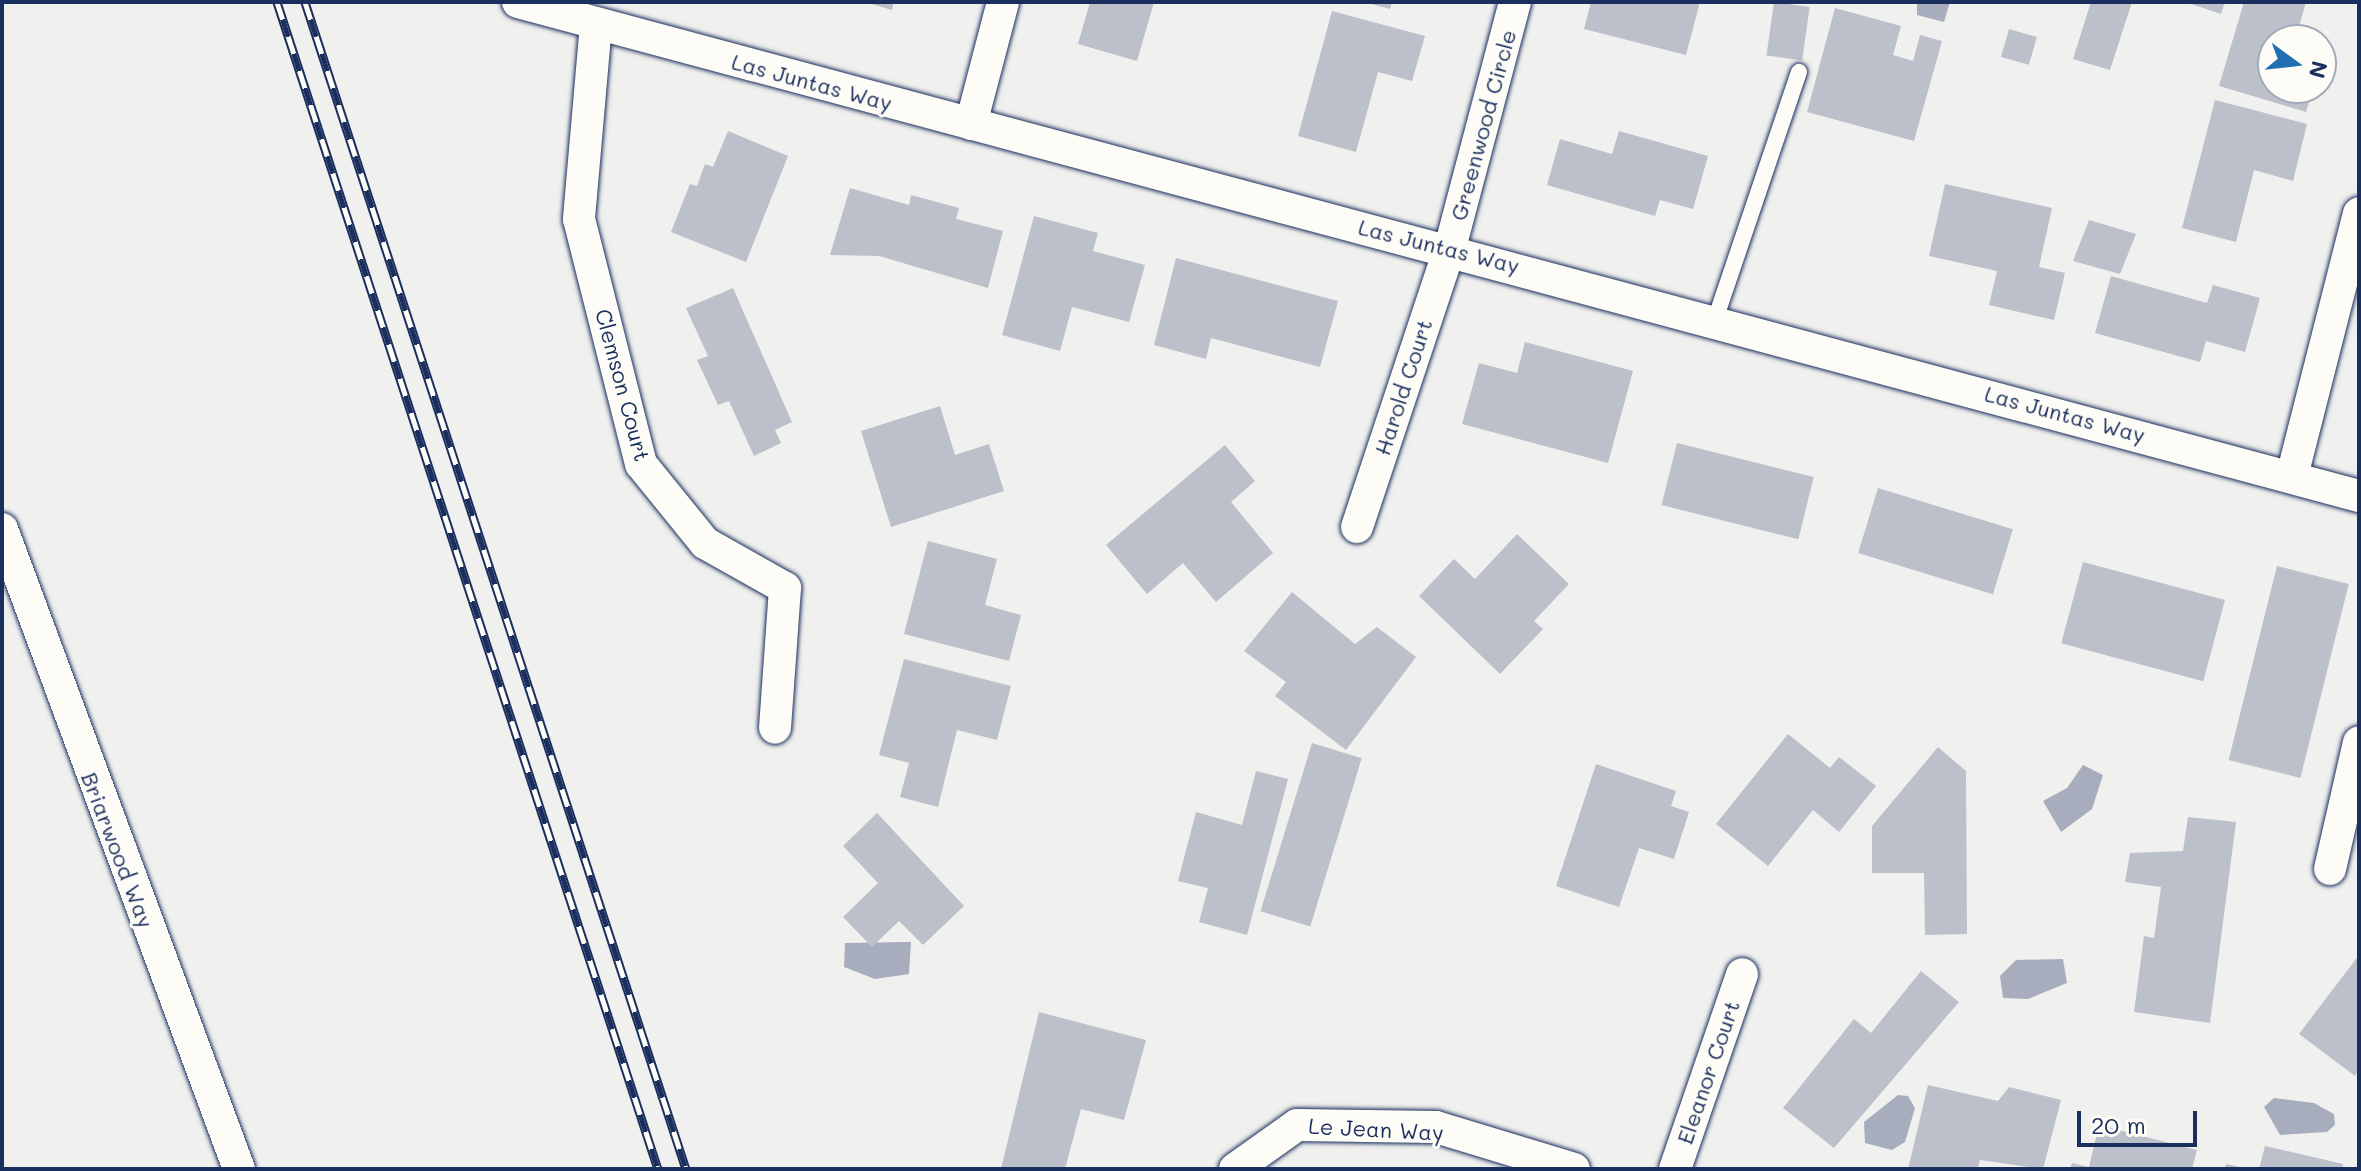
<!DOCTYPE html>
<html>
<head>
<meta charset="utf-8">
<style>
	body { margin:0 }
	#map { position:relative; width:2361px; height:1171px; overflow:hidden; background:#f0f0ee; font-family:Mali,sans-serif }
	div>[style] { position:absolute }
	.water>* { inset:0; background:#a7adbd }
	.building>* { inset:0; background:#bbc0ca; transform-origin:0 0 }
	.roads { filter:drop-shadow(0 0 2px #1b2f5e) drop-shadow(0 0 2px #1b2f5e) }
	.lane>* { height:16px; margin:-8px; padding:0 8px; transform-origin:8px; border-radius:8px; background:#fdfcf7 }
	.street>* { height:32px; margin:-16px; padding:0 16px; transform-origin:16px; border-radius:16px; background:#fdfcf7 }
	.rail>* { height:9px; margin-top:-4.5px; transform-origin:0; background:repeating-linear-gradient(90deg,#fdfcf7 0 18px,#1b2f5e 0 36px); box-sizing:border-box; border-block:2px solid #1b2f5e }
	span { translate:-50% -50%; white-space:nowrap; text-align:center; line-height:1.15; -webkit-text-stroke:6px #fdfcf7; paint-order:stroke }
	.street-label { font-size:22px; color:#1b2f5e }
	.frame { position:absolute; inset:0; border:4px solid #1b2f5e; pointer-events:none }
	.north { position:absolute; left:2257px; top:24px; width:80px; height:80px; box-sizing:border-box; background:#fdfcf7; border:2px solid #a3aaba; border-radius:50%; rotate:105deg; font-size:22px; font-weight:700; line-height:32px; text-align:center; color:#1b2f5e }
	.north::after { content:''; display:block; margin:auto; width:28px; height:36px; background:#1f6fb2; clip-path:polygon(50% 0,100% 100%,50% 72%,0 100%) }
	.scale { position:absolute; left:2077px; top:1111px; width:120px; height:36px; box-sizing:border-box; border:4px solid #1b2f5e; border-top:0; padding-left:10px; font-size:24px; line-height:28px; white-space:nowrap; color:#1b2f5e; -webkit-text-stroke:6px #fdfcf7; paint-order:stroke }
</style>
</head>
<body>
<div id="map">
	<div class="water">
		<i style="clip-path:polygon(1917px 2px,1950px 2px,1944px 22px,1917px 15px)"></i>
		<i style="clip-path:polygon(2083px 765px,2103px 775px,2092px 809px,2061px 832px,2043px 801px,2067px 788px)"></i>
		<i style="clip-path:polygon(905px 942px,911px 942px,909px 974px,875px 979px,844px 967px,845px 943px)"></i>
		<i style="clip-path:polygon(2063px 959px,2067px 983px,2028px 999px,2003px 998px,2000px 976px,2016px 960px)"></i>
		<i style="clip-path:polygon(1898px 1095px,1908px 1096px,1915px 1108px,1905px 1142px,1892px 1150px,1865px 1143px,1864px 1122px)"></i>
		<i style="clip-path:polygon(2274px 1098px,2314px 1103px,2334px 1114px,2335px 1125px,2327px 1132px,2280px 1135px,2264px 1107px)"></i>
	</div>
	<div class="building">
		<i style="clip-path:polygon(865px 2px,894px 2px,892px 10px)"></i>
		<i style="clip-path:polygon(1090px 2px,1154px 2px,1137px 61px,1078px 44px)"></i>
		<i style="clip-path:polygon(1364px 2px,1392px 2px,1390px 9px)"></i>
		<i style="clip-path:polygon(1591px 2px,1700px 2px,1686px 55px,1584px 29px)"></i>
		<i style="left:1774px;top:2px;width:36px;height:54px;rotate:8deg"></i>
		<i style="clip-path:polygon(2091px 2px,2132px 2px,2110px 70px,2073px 59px)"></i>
		<i style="clip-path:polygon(2185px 2px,2225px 2px,2221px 14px)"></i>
		<i style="clip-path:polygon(2244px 2px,2306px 2px,2295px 40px,2273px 40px,2273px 88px,2313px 88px,2306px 112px,2219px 86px)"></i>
		<i style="clip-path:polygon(1835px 8px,1901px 26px,1893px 55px,1913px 61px,1920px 35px,1942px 41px,1914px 141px,1807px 112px)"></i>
		<i style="clip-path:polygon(1332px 11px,1425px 36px,1412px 81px,1378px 72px,1356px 152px,1298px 136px)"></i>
		<i style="left:2009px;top:29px;width:29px;height:29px;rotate:16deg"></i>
		<i style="clip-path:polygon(2215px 100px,2307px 124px,2293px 181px,2254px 170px,2236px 242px,2182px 228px)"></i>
		<i style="clip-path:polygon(728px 131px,788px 156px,746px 262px,671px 232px,690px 184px,697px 186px,705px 164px,713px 167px)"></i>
		<i style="clip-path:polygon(1619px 131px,1708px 156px,1693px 209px,1660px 200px,1655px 216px,1547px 185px,1560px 139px,1612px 154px)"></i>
		<i style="clip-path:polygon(1945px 184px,2052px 208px,2039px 267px,2065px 273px,2054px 320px,1989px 305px,1997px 271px,1929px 256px)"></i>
		<i style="clip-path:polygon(850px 188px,909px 205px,911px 195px,959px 208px,956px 219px,1003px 231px,988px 288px,879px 256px,830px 255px)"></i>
		<i style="clip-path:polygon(1034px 216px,1098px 233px,1093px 251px,1145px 265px,1129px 322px,1072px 307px,1060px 351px,1002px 335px)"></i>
		<i style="clip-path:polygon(2089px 220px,2136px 234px,2120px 274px,2073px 261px)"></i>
		<i style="clip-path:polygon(1176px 258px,1338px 301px,1320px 367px,1211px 338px,1206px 359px,1154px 345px)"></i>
		<i style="clip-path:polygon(2111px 276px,2207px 303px,2213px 285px,2260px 298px,2245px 352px,2206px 341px,2200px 362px,2095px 333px)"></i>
		<i style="clip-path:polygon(733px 288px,792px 422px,775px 430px,781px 443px,754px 456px,729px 401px,718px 405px,697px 360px,708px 356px,686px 308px)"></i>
		<i style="clip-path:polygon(1525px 342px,1633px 371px,1608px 463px,1462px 424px,1479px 363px,1517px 373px)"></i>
		<i style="clip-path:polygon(940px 406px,955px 455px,989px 444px,1004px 491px,891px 527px,861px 431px)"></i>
		<i style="left:1677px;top:443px;width:141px;height:64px;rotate:14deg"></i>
		<i style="clip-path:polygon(1225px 445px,1255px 481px,1231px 502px,1273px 553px,1216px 602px,1183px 563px,1147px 594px,1106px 545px)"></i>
		<i style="left:1878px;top:488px;width:141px;height:68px;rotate:17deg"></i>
		<i style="clip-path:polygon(1517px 534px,1569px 584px,1534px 621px,1543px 629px,1500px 674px,1419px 596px,1454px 559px,1475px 579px)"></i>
		<i style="clip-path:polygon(928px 541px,997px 559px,985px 605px,1021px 615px,1009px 661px,904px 634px)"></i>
		<i style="left:2083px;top:562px;width:147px;height:84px;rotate:15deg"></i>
		<i style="left:2277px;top:566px;width:74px;height:200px;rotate:14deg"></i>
		<i style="clip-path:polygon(1292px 592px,1355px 644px,1377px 627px,1416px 657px,1346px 750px,1275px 696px,1286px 682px,1244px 651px)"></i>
		<i style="clip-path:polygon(904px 659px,1011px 686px,997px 740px,957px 730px,938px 807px,900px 797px,909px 763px,879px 755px)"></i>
		<i style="clip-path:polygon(1788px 734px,1830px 768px,1839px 757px,1876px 786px,1839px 832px,1813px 810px,1768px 866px,1716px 824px)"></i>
		<i style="left:1312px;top:743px;width:52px;height:176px;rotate:17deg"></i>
		<i style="clip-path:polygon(1938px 747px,1966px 771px,1967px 934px,1925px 935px,1924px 873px,1872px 873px,1872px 826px)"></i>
		<i style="clip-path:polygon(1596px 764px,1676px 791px,1671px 806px,1689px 812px,1674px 859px,1639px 848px,1619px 907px,1556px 886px)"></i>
		<i style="clip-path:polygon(1256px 771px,1288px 779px,1247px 935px,1199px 922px,1208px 888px,1178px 881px,1196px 812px,1242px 825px)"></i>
		<i style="clip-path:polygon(877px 813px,964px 906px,923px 945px,899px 921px,872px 947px,843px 917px,878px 883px,843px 846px)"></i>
		<i style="clip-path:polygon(2188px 817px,2236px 822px,2210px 1023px,2134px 1012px,2144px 936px,2154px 938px,2161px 887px,2125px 882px,2130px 853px,2183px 851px)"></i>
		<i style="clip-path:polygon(2359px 955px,2359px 1070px,2355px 1076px,2299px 1034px)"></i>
		<i style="clip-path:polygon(1921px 971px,1959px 1002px,1834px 1148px,1783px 1108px,1854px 1019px,1871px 1033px)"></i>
		<i style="clip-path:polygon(1039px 1012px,1146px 1040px,1124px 1120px,1081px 1109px,1065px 1169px,1001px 1169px)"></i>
		<i style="clip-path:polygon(1928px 1085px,1998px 1101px,2009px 1087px,2061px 1100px,2043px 1169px,1980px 1160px,1978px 1169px,1908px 1169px)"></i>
		<i style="clip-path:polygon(2099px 1125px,2197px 1150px,2192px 1169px,2070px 1169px,2072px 1163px,2089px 1167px)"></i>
		<i style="clip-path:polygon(2265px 1146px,2343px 1164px,2342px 1169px,2259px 1169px)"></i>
		<i style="clip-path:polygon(2226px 1164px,2244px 1168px,2244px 1169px,2225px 1169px)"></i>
	</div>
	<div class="roads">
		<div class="lane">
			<i style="left:1715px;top:320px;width:262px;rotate:-71.3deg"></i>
		</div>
		<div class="street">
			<i style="left:518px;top:2px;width:1906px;rotate:15.02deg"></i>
			<i style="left:596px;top:24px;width:196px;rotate:95deg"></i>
			<i style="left:579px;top:219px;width:253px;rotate:75.8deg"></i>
			<i style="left:641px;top:464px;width:102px;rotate:51deg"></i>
			<i style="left:705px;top:543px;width:92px;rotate:29.4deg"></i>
			<i style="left:785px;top:588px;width:140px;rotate:94.1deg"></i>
			<i style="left:971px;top:124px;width:126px;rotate:-75.3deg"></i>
			<i style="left:2292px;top:476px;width:271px;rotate:-75.7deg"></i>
			<i style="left:1357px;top:527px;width:294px;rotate:-71.6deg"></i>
			<i style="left:1450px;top:248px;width:254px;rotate:-75.2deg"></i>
			<i style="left:2px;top:529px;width:682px;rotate:69.68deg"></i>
			<i style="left:2330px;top:869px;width:130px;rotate:-77.1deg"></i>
			<i style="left:1235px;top:1169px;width:76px;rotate:-35.4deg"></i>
			<i style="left:1297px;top:1125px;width:139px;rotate:0.8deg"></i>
			<i style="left:1436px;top:1127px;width:144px;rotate:16.9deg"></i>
			<i style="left:1675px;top:1169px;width:206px;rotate:-71deg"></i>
		</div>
	</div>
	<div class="rail">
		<i style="left:277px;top:2px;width:1228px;rotate:71.92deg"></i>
		<i style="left:305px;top:2px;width:1228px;rotate:71.92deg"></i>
	</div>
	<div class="street-label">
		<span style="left:812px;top:82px;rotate:15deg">Las Juntas Way</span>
		<span style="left:1483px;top:125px;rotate:-75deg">Greenwood Circle</span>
		<span style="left:1439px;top:246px;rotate:14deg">Las Juntas Way</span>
		<span style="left:623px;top:385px;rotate:75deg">Clemson Court</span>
		<span style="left:1403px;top:387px;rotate:-72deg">Harold Court</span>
		<span style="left:2065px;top:414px;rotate:15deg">Las Juntas Way</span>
		<span style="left:118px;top:850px;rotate:69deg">Briarwood Way</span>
		<span style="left:1708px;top:1072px;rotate:-71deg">Eleanor Court</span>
		<span style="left:1376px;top:1129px;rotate:3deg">Le Jean Way</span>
	</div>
	<div class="frame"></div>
	<div class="north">N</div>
	<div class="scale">20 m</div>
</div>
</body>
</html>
